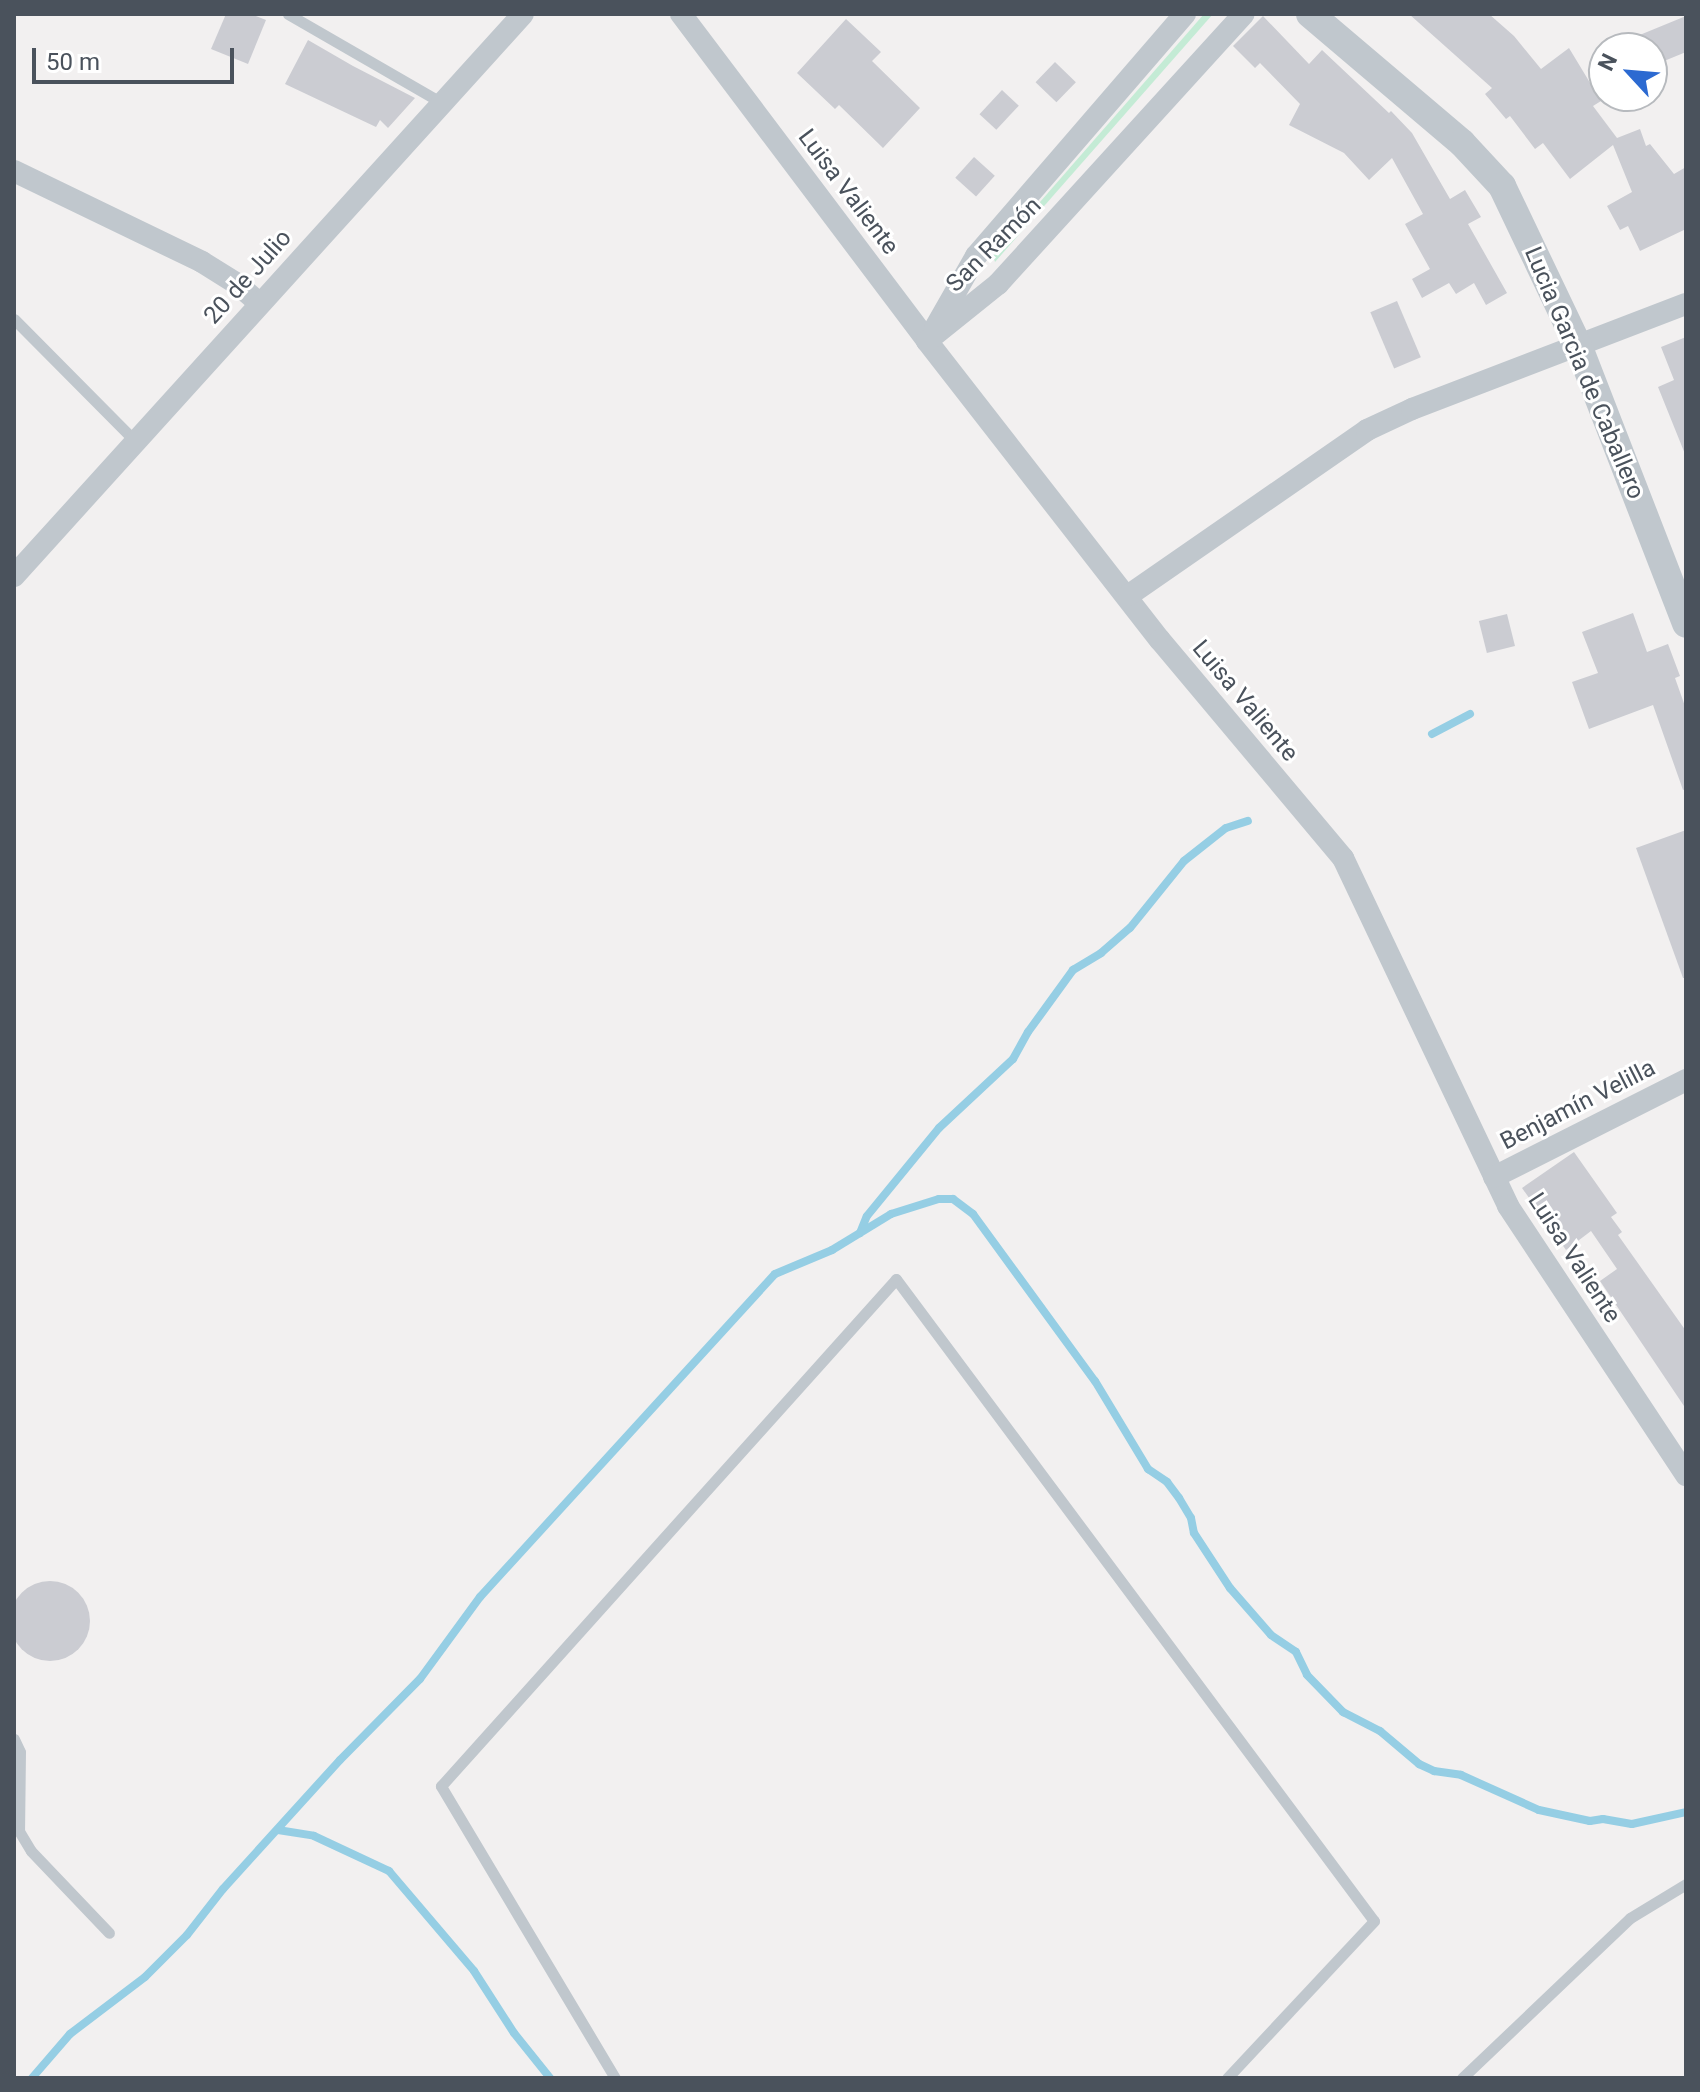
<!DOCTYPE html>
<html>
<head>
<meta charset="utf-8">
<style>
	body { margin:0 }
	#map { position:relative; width:1700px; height:2092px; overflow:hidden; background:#f2f0f0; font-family:Roboto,sans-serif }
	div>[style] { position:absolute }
	.green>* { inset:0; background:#c4ebd5 }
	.stream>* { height:8px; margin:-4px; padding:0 4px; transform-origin:4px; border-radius:4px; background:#95cee4 }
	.building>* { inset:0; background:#cbccd2; transform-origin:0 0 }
	.round { border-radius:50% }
	.service>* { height:11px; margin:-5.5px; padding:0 5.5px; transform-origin:5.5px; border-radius:5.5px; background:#c0c7cd }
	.minor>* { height:22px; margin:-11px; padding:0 11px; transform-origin:11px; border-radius:11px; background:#c0c7cd }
	.tertiary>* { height:28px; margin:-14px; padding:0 14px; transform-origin:14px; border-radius:14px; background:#c0c7cd }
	span { translate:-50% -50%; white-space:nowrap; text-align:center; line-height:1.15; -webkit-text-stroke:6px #fff; paint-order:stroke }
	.street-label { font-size:24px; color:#4a525c }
	.frame { position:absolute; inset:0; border:16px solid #4a525c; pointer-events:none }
	.north { position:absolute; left:1588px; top:32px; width:80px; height:80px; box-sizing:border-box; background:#fff; border:2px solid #b7babe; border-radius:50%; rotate:296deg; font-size:22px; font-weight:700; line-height:32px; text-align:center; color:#4a525c }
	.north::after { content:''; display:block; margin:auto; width:28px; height:36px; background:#2c6ad1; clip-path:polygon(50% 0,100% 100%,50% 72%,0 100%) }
	.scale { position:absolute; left:32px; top:48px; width:202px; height:36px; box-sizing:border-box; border:4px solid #4a525c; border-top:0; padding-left:10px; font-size:24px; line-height:28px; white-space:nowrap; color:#4a525c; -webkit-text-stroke:6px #fff; paint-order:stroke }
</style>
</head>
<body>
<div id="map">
	<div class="green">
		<i style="clip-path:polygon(1204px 14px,1213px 14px,995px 262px,993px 256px)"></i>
	</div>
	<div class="stream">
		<i style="left:1432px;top:734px;width:43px;rotate:-27.8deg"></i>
		<i style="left:860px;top:1233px;width:18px;rotate:-68deg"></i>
		<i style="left:867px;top:1216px;width:114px;rotate:-50.7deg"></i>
		<i style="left:939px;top:1128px;width:101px;rotate:-43deg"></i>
		<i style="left:1013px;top:1059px;width:31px;rotate:-61deg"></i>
		<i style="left:1028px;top:1032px;width:77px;rotate:-54deg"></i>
		<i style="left:1073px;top:970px;width:33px;rotate:-31deg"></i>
		<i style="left:1101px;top:953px;width:38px;rotate:-41deg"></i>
		<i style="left:1130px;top:928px;width:86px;rotate:-51.1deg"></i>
		<i style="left:1184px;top:861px;width:53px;rotate:-38.2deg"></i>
		<i style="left:1226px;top:828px;width:23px;rotate:-18deg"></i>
		<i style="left:278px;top:1830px;width:36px;rotate:9deg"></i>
		<i style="left:314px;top:1836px;width:83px;rotate:25deg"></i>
		<i style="left:389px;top:1871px;width:131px;rotate:49.6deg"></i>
		<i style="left:474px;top:1971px;width:74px;rotate:57.2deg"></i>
		<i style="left:514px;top:2033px;width:58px;rotate:51.3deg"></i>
		<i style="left:32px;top:2078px;width:58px;rotate:-49.2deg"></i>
		<i style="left:70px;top:2034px;width:94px;rotate:-37.2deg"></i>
		<i style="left:145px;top:1977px;width:59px;rotate:-45deg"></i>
		<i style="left:187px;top:1935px;width:58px;rotate:-52deg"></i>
		<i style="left:223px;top:1889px;width:174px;rotate:-47.8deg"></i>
		<i style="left:340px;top:1760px;width:114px;rotate:-45.4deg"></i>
		<i style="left:420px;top:1679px;width:102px;rotate:-53.8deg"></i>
		<i style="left:480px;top:1597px;width:437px;rotate:-47.6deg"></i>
		<i style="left:775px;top:1274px;width:62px;rotate:-22.8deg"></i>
		<i style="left:832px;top:1250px;width:69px;rotate:-31.4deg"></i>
		<i style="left:891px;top:1214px;width:50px;rotate:-17.4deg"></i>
		<i style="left:939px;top:1199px;width:14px"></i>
		<i style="left:953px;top:1199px;width:25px;rotate:37deg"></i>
		<i style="left:973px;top:1214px;width:207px;rotate:53.9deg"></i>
		<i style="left:1095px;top:1381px;width:103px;rotate:58.9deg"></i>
		<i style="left:1148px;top:1469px;width:23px;rotate:34deg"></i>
		<i style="left:1167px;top:1482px;width:20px;rotate:53deg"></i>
		<i style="left:1179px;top:1498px;width:23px;rotate:59deg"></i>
		<i style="left:1191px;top:1518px;width:15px;rotate:79deg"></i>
		<i style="left:1194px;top:1533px;width:66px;rotate:56.8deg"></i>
		<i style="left:1230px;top:1588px;width:62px;rotate:48.9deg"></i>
		<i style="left:1271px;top:1635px;width:30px;rotate:34deg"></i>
		<i style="left:1296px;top:1652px;width:25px;rotate:64deg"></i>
		<i style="left:1307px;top:1675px;width:52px;rotate:45.8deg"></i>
		<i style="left:1343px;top:1712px;width:42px;rotate:27.2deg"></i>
		<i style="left:1380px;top:1731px;width:51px;rotate:40.2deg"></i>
		<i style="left:1419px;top:1764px;width:17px;rotate:25deg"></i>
		<i style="left:1434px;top:1771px;width:27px;rotate:8deg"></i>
		<i style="left:1461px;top:1775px;width:85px;rotate:24.2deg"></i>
		<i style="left:1539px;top:1810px;width:52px;rotate:12.2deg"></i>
		<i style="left:1590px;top:1821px;width:13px;rotate:-9deg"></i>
		<i style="left:1603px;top:1819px;width:29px;rotate:10deg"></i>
		<i style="left:1632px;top:1824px;width:55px;rotate:-12.5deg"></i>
	</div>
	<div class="building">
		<i style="clip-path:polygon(226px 14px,251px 14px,266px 20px,248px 64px,211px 49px)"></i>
		<i style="clip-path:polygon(1409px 14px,1489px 14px,1514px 36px,1541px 69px,1569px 48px,1601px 101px,1593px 106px,1617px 138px,1640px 129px,1646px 146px,1650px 144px,1674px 174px,1686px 167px,1686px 229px,1640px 251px,1628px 226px,1620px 230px,1607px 206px,1632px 192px,1613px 145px,1570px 179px,1543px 143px,1535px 149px,1510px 116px,1506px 119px,1485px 94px,1492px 88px)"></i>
		<i style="clip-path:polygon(1263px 16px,1309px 64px,1322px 50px,1389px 113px,1391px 111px,1412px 133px,1450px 199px,1465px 190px,1481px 217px,1468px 224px,1507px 293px,1486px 305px,1474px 283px,1456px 294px,1449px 283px,1422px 298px,1412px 279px,1430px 269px,1405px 224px,1423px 214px,1392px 158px,1369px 180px,1344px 153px,1289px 125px,1300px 104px,1260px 63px,1255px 68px,1233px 46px)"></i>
		<i style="clip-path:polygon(1686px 16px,1686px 52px,1652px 66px,1652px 48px,1608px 48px)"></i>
		<i style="clip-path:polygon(846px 19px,881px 52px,872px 61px,920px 108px,883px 148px,839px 105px,835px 109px,797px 73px)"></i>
		<i style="clip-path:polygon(308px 40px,353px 66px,415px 98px,388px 128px,380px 120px,376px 127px,285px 84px)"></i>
		<i style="left:1055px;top:62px;width:29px;height:28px;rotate:44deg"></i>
		<i style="left:1002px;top:90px;width:23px;height:33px;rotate:43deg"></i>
		<i style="left:974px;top:157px;width:28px;height:28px;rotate:42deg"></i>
		<i style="left:1397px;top:301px;width:61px;height:29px;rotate:67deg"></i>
		<i style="clip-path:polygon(1686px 337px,1686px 454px,1685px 454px,1658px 387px,1674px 380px,1661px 347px)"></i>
		<i style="clip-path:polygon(1633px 613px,1647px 652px,1668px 644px,1680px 676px,1675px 678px,1686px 709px,1686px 789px,1683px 790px,1653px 705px,1589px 729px,1572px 682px,1598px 673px,1582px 632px)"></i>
		<i style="left:1507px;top:614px;width:33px;height:29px;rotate:76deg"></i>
		<i style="clip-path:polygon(1686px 830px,1686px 978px,1683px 978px,1636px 848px)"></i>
		<i style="clip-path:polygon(1574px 1152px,1617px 1213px,1611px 1217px,1622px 1232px,1618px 1235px,1686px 1331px,1686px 1409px,1600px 1281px,1617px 1269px,1591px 1231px,1566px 1250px,1522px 1188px)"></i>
		<i class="round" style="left:10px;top:1581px;width:80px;height:80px"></i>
	</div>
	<div class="service">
		<i style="left:288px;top:14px;width:178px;rotate:30deg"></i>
		<i style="left:14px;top:319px;width:173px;rotate:45.2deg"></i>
		<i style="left:14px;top:1739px;width:14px;rotate:65deg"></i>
		<i style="left:20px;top:1752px;width:79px;rotate:90.7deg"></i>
		<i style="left:19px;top:1831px;width:23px;rotate:59deg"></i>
		<i style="left:31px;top:1851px;width:113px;rotate:46.4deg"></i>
		<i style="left:615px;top:2078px;width:340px;rotate:-120.8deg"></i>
		<i style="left:441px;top:1786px;width:681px;rotate:-48.09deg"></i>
		<i style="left:896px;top:1279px;width:800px;rotate:53.33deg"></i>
		<i style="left:1374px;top:1921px;width:215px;rotate:133.1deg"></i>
		<i style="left:1462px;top:2078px;width:232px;rotate:-43.6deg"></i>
		<i style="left:1630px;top:1918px;width:66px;rotate:-31.3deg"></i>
	</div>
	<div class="minor">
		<i style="left:681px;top:14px;width:409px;rotate:53deg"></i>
		<i style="left:927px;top:341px;width:379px;rotate:52.1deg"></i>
		<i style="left:1160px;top:640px;width:285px;rotate:50deg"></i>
		<i style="left:1343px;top:858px;width:385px;rotate:64.6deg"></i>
		<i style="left:1508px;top:1206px;width:323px;rotate:56.5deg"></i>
		<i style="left:14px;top:171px;width:209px;rotate:25.8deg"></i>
		<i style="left:202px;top:262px;width:40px;rotate:32deg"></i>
		<i style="left:236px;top:283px;width:30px;rotate:41deg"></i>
		<i style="left:935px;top:328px;width:83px;rotate:-60.3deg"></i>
		<i style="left:976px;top:256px;width:320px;rotate:-49.2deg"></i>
		<i style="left:927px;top:341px;width:91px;rotate:-38.8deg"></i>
		<i style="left:998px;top:284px;width:365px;rotate:-47.7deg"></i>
		<i style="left:14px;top:576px;width:758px;rotate:-47.83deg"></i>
		<i style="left:1129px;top:595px;width:290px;rotate:-34.7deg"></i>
		<i style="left:1367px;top:430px;width:50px;rotate:-25deg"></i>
		<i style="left:1412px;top:409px;width:293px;rotate:-21deg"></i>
		<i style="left:1494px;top:1177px;width:215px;rotate:-26.8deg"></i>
	</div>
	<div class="tertiary">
		<i style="left:1310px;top:14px;width:199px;rotate:40.3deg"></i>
		<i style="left:1462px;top:143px;width:59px;rotate:47.1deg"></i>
		<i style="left:1502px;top:186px;width:176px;rotate:64.5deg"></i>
		<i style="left:1578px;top:345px;width:299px;rotate:68.8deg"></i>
	</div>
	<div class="street-label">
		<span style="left:848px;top:192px;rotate:53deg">Luisa Valiente</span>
		<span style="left:994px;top:245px;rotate:-45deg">San Ramón</span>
		<span style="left:248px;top:277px;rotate:-48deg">20 de Julio</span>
		<span style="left:1584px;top:373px;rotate:67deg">Lucia Garcia de Caballero</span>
		<span style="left:1245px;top:701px;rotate:50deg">Luisa Valiente</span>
		<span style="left:1578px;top:1105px;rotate:-27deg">Benjamín Velilla</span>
		<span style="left:1574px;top:1258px;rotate:57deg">Luisa Valiente</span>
	</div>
	<div class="frame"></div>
	<div class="north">N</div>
	<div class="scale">50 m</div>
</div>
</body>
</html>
